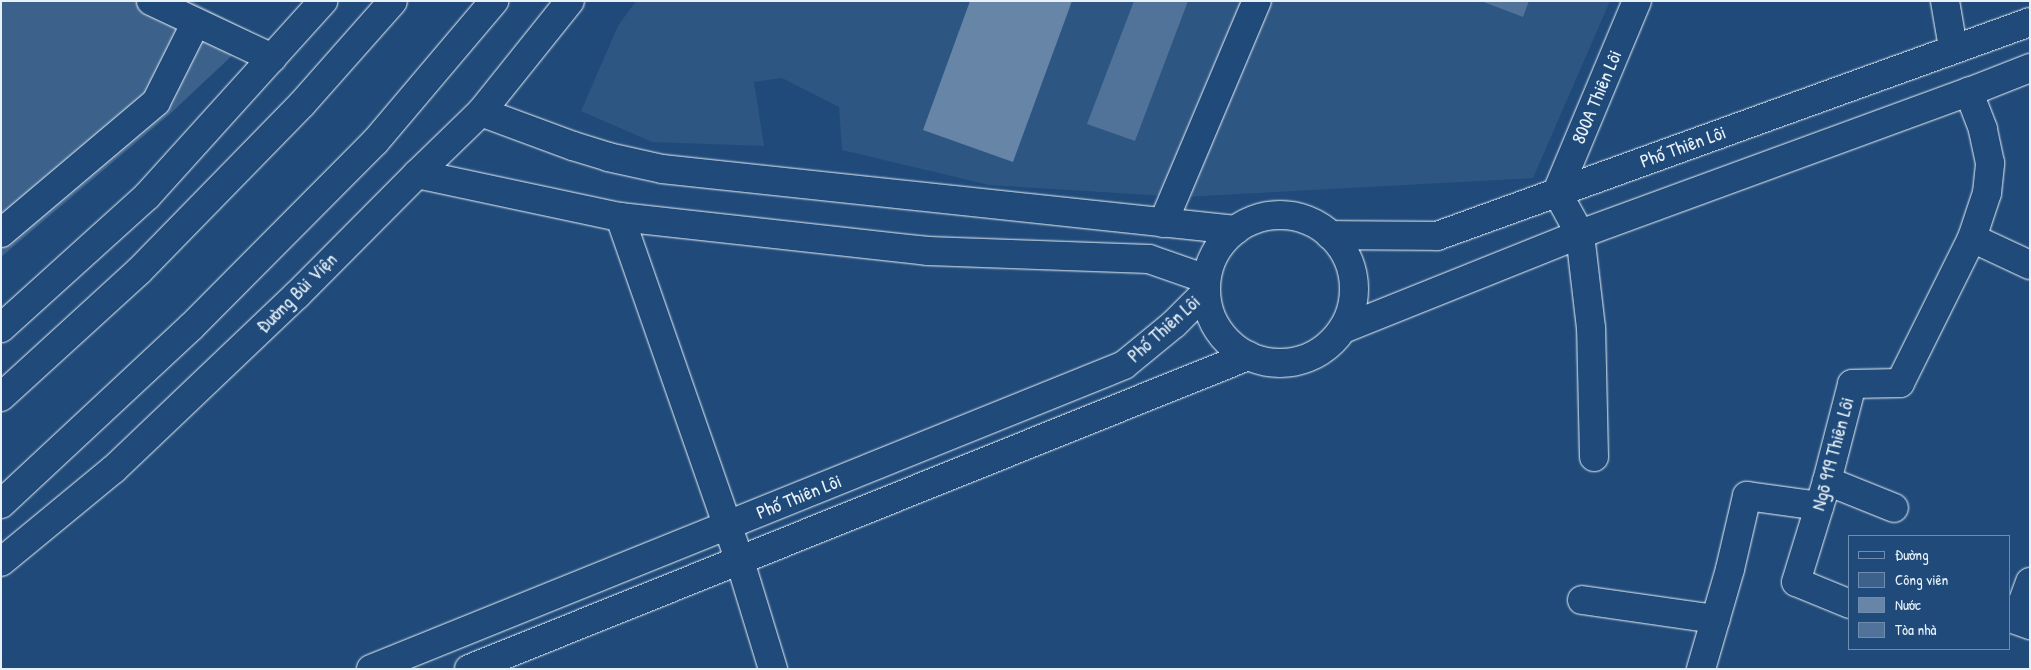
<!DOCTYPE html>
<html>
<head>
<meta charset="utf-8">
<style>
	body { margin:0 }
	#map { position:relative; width:2031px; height:670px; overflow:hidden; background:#1f4a7a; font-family:"Patrick Hand",sans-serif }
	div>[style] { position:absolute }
	.built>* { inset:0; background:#2e5683 }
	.green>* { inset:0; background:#3c628c }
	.water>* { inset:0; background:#6685a7 }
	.building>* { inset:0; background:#517399 }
	.roads { filter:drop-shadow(0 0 1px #e8f1f8) drop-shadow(0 0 1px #e8f1f8) }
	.minor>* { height:28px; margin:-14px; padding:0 14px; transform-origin:14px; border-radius:14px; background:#1f4a7a }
	.major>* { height:28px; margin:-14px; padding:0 14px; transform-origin:14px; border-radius:14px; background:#1f4a7a }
	.major>.ring { margin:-14px; padding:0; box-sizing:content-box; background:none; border:28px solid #1f4a7a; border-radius:50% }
	span { translate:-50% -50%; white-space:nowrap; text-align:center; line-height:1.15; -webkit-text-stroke:5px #1f4a7a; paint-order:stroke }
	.street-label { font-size:19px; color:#e8f1f8 }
	.frame { position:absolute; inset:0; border:2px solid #e8f1f8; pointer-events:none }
	.legend { position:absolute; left:1848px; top:535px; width:162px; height:115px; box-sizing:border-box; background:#1f4a7a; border:1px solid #6f8dac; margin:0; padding:6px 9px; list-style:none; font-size:15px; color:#e8f1f8 }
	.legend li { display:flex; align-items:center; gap:10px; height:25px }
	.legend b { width:25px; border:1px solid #6f8dac }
</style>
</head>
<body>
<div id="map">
	<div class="built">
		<i style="clip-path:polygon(636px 1px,1610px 1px,1533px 178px,1183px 197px,989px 185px,842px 150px,839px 107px,782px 78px,754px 82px,764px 146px,652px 142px,581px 111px,618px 26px)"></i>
	</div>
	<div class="green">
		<i style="clip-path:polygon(1px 1px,192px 1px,255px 34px,171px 113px,1px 257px)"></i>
	</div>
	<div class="water">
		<i style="clip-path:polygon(970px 1px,1072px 1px,1013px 162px,923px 130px)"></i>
	</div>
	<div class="building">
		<i style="clip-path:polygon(1134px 1px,1188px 1px,1135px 141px,1087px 124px)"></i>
		<i style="clip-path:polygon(1481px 1px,1529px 1px,1523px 17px)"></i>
	</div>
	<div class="roads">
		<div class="minor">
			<i style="left:151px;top:1px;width:134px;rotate:25.2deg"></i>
			<i style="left:1945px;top:1px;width:48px;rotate:80.3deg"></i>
			<i style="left:481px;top:112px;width:98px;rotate:20.3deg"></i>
			<i style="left:573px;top:146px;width:37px;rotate:17deg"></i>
			<i style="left:608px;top:157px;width:55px;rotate:12.5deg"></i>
			<i style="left:662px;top:169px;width:577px;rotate:6.07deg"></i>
			<i style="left:417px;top:174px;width:208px;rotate:12deg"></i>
			<i style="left:620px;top:217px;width:310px;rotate:6.3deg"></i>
			<i style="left:928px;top:251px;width:221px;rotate:2.1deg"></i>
			<i style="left:1149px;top:259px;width:60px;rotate:19.3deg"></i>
			<i style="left:620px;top:217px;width:364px;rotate:70.8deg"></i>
			<i style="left:740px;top:561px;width:113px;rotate:73deg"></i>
			<i style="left:1163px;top:223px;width:241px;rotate:-67.1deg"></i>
			<i style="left:1px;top:233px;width:203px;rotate:-40.2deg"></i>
			<i style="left:156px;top:102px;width:89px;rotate:-63.4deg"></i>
			<i style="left:1972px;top:238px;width:64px;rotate:25deg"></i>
			<i style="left:1594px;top:457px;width:129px;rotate:-91.3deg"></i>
			<i style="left:1591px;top:328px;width:95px;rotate:-96.7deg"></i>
			<i style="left:1580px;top:234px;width:48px;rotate:-118.7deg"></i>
			<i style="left:1557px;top:192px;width:207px;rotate:-67.3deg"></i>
			<i style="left:1827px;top:481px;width:72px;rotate:21.9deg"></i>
			<i style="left:2030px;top:582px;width:40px;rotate:110.2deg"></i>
			<i style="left:2016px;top:620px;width:15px;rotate:20deg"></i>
			<i style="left:1582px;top:600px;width:135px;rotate:8.1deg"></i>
			<i style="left:1850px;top:604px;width:58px;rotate:-157.8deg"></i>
			<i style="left:1796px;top:582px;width:106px;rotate:-72.9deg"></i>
			<i style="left:1827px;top:481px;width:100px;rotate:-75.5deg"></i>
			<i style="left:1852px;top:384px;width:48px;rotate:-1.2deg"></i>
			<i style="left:1900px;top:383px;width:162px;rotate:-63.6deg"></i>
			<i style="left:1972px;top:238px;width:47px;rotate:-71.6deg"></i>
			<i style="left:1987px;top:193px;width:30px;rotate:-84deg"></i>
			<i style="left:1990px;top:163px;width:35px;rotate:-102deg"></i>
			<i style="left:1983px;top:129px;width:40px;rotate:-111deg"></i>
			<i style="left:1701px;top:669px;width:104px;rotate:-73.8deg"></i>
			<i style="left:1730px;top:569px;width:75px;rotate:-76.9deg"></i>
			<i style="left:1747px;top:496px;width:73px;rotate:7.9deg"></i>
		</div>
		<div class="major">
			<i class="ring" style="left:1206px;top:215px;width:120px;height:120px"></i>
			<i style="left:1330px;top:235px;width:107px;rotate:0.5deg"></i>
			<i style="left:1437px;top:236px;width:630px;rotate:-19.84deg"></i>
			<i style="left:1px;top:328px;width:197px;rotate:-42.1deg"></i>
			<i style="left:147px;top:196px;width:263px;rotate:-47.9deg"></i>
			<i style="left:1343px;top:329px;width:255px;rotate:-21.8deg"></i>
			<i style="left:1580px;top:234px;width:414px;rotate:-20.1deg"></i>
			<i style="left:1969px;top:92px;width:66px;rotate:-21.5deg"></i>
			<i style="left:1px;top:397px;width:187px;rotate:-42.4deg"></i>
			<i style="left:139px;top:271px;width:233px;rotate:-45.7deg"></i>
			<i style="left:302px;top:104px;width:137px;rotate:-48.5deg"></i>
			<i style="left:1px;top:504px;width:260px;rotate:-43deg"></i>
			<i style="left:191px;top:327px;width:261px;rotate:-45.2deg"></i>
			<i style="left:375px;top:142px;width:185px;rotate:-49.8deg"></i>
			<i style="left:1px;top:562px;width:146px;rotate:-39.5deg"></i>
			<i style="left:114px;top:469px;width:253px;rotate:-43.6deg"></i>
			<i style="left:297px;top:295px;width:170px;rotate:-45.2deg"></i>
			<i style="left:417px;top:174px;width:89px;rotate:-44.1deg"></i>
			<i style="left:481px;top:112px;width:142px;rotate:-51.3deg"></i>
			<i style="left:371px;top:669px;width:812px;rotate:-21.98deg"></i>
			<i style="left:1124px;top:365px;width:65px;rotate:-39.4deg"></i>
			<i style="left:1174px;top:324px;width:45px;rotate:-45deg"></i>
			<i style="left:469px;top:669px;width:840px;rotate:-21.89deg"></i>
		</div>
	</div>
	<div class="street-label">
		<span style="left:1597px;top:97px;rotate:-67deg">800A Thiên Lôi</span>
		<span style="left:1683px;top:147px;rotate:-20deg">Phố Thiên Lôi</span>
		<span style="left:297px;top:293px;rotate:-45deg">Đường Bùi Viện</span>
		<span style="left:1164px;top:329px;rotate:-42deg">Phố Thiên Lôi</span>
		<span style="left:1833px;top:454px;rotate:-75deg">Ngõ 919 Thiên Lôi</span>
		<span style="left:799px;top:497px;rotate:-22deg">Phố Thiên Lôi</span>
	</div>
	<div class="frame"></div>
	<ul class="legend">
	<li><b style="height:6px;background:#1f4a7a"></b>Đường</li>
	<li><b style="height:14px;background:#3c628c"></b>Công viên</li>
	<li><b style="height:14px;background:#6685a7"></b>Nước</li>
	<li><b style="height:14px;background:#517399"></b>Tòa nhà</li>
	</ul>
</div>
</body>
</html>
